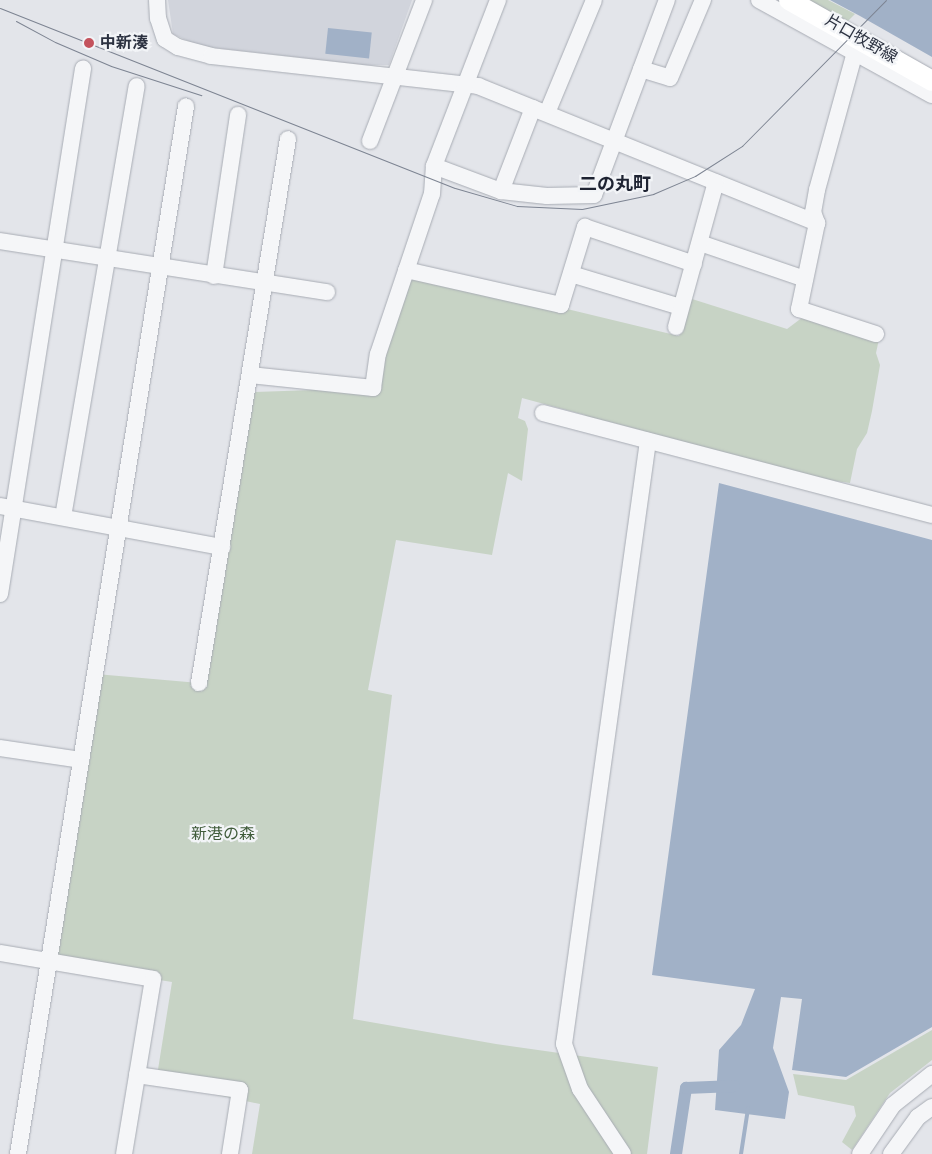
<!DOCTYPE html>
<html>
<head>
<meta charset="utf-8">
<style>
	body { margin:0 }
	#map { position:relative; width:932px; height:1154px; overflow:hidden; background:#e3e5ea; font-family:"Varela Round","Noto Sans JP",sans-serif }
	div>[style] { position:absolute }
	.built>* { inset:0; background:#d1d4dc }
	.green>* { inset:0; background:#c7d3c5 }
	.water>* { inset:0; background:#a1b1c7; transform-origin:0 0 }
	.stream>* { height:4px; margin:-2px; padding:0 2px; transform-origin:2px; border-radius:2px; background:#a1b1c7 }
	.canal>* { height:12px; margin:-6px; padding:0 6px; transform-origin:6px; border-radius:6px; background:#a1b1c7 }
	.roads { filter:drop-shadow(0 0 1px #a8acb4) drop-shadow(0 0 1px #a8acb4) }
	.minor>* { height:16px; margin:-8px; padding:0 8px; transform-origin:8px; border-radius:8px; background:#f5f6f8 }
	.major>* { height:20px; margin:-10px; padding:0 10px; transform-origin:10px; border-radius:10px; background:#fff }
	.tram>* { height:1px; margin:-0.5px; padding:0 0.5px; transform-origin:0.5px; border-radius:0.5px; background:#7d8492 }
	.dots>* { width:14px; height:14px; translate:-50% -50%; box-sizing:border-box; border:2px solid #f2f4f7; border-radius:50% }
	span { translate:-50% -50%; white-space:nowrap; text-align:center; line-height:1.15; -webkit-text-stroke:4.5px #f2f4f7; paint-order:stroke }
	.street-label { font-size:16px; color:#2c3241 }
	.poi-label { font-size:16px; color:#2c3241; font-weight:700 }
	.left { translate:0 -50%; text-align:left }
	.park-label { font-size:16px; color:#3f5b3a }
	.neighbourhood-label { font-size:18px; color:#1e2332; font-weight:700 }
</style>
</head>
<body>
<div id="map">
	<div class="built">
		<i style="clip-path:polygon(168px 0,412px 0,389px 65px,363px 65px,199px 46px,173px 34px)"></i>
	</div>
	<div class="green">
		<i style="clip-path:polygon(807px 0,828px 0,855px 14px,848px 21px)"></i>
		<i style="clip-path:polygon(406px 270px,679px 336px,692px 299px,787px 329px,803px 317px,879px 339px,876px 353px,880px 365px,872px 411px,867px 433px,857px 449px,850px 483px,814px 478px,648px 436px,643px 431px,606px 421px,590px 421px,585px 415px,522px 398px,518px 418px,525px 421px,528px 429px,522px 481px,508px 473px,492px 555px,396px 540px,368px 690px,392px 695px,353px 1019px,496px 1044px,658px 1067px,647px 1154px,252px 1154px,260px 1104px,156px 1082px,172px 982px,49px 962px,96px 674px,199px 683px,222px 547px,255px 392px,373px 388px)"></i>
		<i style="clip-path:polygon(932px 1030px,932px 1060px,890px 1093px,852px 1150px,842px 1142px,856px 1116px,854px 1106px,798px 1095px,793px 1074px,846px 1080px)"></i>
	</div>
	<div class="water">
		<i style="clip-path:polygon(830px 0,932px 0,932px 57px,860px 16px)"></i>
		<i style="left:328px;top:28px;width:44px;height:26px;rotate:6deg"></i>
		<i style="clip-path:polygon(719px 483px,932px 540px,932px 1027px,846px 1077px,792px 1070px,802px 999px,781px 997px,773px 1048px,789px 1092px,785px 1119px,715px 1110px,719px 1050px,741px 1025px,755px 989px,652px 975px)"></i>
	</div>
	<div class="stream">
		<i style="left:741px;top:1154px;width:46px;rotate:-81.2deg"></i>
	</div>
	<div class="canal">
		<i style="left:676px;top:1154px;width:67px;rotate:-81.4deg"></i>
		<i style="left:686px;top:1088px;width:48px;rotate:-2.4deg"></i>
	</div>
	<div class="roads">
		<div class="minor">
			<i style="left:157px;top:0;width:18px;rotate:87deg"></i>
			<i style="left:158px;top:18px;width:22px;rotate:72deg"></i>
			<i style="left:165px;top:39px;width:15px;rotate:32deg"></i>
			<i style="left:178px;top:47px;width:34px;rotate:15deg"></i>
			<i style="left:211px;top:56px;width:269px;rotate:6.4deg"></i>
			<i style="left:478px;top:86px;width:366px;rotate:22deg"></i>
			<i style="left:759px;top:0;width:197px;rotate:28.8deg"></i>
			<i style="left:855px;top:52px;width:143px;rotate:105.4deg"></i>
			<i style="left:817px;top:190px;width:22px;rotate:100deg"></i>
			<i style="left:813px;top:212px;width:12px;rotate:70deg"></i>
			<i style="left:817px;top:223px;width:88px;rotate:101.8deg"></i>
			<i style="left:799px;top:309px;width:81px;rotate:18deg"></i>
			<i style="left:641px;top:69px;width:30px;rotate:17deg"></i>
			<i style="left:670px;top:78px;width:85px;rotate:-67.1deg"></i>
			<i style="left:547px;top:113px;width:122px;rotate:-67.4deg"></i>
			<i style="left:370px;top:141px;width:151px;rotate:-69deg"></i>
			<i style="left:434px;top:166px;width:72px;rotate:20.5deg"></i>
			<i style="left:501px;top:191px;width:46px;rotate:6.2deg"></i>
			<i style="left:547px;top:196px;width:47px;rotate:-1.2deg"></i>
			<i style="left:594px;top:195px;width:208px;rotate:-69.5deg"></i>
			<i style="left:501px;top:191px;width:89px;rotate:-68.9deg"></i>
			<i style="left:0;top:241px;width:331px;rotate:8.9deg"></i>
			<i style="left:700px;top:243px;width:111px;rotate:18.9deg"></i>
			<i style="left:406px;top:270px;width:159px;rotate:12.7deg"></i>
			<i style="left:561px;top:305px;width:82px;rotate:-72.9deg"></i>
			<i style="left:585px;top:227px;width:115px;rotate:18.7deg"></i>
			<i style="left:571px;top:274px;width:114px;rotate:16.8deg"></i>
			<i style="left:214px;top:276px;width:163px;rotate:-81.5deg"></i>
			<i style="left:676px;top:327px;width:150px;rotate:-74.6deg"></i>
			<i style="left:250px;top:375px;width:124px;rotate:6deg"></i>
			<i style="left:373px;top:388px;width:34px;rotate:-82deg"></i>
			<i style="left:378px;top:354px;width:169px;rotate:-71.4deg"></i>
			<i style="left:432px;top:194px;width:28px;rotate:-86deg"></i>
			<i style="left:434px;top:166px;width:178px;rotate:-68.9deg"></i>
			<i style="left:543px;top:413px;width:402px;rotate:14.7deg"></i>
			<i style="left:0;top:506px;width:226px;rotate:10.5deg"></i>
			<i style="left:63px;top:517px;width:437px;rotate:-80.3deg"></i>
			<i style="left:0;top:594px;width:532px;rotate:-81.02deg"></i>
			<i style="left:199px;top:683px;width:551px;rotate:-80.71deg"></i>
			<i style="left:0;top:748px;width:82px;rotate:8.4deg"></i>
			<i style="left:0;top:953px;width:155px;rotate:9.6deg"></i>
			<i style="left:153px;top:979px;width:177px;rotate:99.4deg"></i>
			<i style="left:137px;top:1075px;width:104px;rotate:8.3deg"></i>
			<i style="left:240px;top:1090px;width:65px;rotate:98.9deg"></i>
			<i style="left:18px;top:1154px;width:1061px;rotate:-80.89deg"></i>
			<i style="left:623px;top:1154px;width:78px;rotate:-123.5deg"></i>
			<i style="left:580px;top:1089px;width:48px;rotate:-109.6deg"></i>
			<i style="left:564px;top:1044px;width:609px;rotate:-82.07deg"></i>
			<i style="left:860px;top:1154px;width:59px;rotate:-56deg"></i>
			<i style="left:893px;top:1105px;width:50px;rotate:-38.5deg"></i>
			<i style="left:891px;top:1154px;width:46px;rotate:-53.9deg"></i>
			<i style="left:918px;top:1117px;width:17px;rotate:-36deg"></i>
		</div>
		<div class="major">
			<i style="left:789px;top:0;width:164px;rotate:29.5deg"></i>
		</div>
	</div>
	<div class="tram">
		<i style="left:0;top:8px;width:489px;rotate:21.6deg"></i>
		<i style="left:455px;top:188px;width:65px;rotate:16.2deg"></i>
		<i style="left:517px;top:206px;width:65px;rotate:2.6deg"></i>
		<i style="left:582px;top:209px;width:73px;rotate:-11.9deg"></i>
		<i style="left:653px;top:194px;width:46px;rotate:-23.2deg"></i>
		<i style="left:695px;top:176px;width:56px;rotate:-32.6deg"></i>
		<i style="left:742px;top:146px;width:205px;rotate:-45.4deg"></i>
		<i style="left:16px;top:21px;width:44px;rotate:28.3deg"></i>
		<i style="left:55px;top:42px;width:61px;rotate:23.2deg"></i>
		<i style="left:111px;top:66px;width:95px;rotate:17.9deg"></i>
	</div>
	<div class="dots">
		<i style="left:89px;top:43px;background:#c4535d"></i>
	</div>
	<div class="street-label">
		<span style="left:861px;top:39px;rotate:30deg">片口牧野線</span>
	</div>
	<div class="poi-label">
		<span class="left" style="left:100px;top:43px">中新湊</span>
	</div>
	<div class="park-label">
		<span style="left:223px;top:834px">新港の森</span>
	</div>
	<div class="neighbourhood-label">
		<span style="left:615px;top:184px">二の丸町</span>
	</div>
</div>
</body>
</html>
